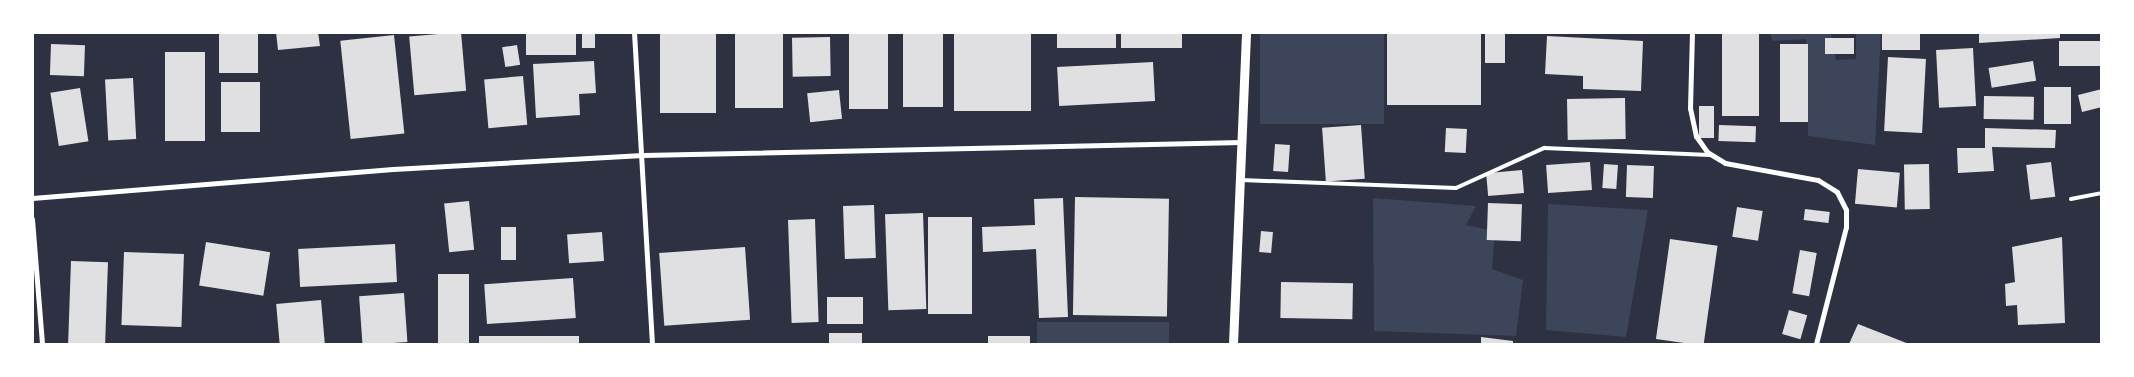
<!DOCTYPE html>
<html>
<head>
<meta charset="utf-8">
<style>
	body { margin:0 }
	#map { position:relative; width:2134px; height:377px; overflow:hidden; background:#2d3142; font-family:"Varela Round",sans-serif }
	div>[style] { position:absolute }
	.green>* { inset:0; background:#3c4559; transform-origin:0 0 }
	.building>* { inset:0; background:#e0e0e3; transform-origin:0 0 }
	.service>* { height:4px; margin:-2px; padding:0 2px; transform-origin:2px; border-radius:2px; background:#fff }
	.minor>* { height:5px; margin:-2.5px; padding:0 2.5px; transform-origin:2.5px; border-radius:2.5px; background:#fff }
	.tertiary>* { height:9px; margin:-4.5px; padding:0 4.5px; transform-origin:4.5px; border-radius:4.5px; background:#fff }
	span { translate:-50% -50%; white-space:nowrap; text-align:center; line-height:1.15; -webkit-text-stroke:5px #fff; paint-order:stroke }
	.frame { position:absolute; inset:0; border:34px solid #fff; pointer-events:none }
</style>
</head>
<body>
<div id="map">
	<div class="green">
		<i style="left:1260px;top:33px;width:124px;height:91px"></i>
		<i style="clip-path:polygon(1770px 33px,1831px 33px,1836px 60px,1856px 59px,1856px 33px,1881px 33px,1875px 145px,1808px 136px,1806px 39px,1772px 41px)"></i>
		<i style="clip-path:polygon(1373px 198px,1476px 206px,1466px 225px,1495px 231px,1492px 269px,1523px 280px,1516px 336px,1374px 331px)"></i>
		<i style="clip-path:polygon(1548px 204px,1648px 210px,1626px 337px,1546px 330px)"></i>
		<i style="left:1037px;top:322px;width:132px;height:22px"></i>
	</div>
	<div class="building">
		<i style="left:219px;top:32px;width:39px;height:41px"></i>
		<i style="clip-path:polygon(276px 32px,318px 32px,320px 46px,278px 50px)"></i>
		<i style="left:461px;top:32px;width:59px;height:52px;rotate:85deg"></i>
		<i style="left:526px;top:32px;width:50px;height:23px"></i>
		<i style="left:582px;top:32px;width:13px;height:16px"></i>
		<i style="left:660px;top:32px;width:56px;height:81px"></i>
		<i style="left:735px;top:32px;width:48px;height:76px"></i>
		<i style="left:849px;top:32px;width:39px;height:77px"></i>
		<i style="left:903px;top:32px;width:40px;height:75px"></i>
		<i style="left:954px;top:32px;width:77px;height:79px"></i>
		<i style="left:1057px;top:32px;width:59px;height:16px"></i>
		<i style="left:1121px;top:32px;width:61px;height:16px"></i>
		<i style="left:1387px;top:32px;width:94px;height:73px"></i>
		<i style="left:1485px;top:32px;width:20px;height:31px"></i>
		<i style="left:1722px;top:32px;width:37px;height:84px"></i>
		<i style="left:1882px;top:32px;width:38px;height:18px"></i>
		<i style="clip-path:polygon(1979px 32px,2060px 32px,2060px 38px,1979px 43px)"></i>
		<i style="left:394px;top:35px;width:99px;height:54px;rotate:84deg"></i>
		<i style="clip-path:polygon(1547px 36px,1643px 41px,1641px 91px,1583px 89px,1583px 76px,1545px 74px)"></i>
		<i style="left:830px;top:37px;width:39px;height:38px;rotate:89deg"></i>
		<i style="left:1825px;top:38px;width:29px;height:16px"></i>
		<i style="left:2102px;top:41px;width:25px;height:43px;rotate:90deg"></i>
		<i style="left:51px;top:44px;width:34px;height:31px;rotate:2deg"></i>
		<i style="left:1780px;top:44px;width:28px;height:78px"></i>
		<i style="left:517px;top:45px;width:20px;height:15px;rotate:81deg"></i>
		<i style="left:1973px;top:48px;width:58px;height:37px;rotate:87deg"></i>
		<i style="left:165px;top:52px;width:40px;height:89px"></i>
		<i style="left:1888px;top:57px;width:38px;height:74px;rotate:3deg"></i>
		<i style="clip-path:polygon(594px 61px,596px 93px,579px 94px,580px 115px,536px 118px,533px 64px)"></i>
		<i style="left:2033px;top:61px;width:20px;height:45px;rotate:81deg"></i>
		<i style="left:1153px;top:62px;width:39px;height:96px;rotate:87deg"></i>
		<i style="left:523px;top:76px;width:49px;height:39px;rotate:85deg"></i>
		<i style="left:133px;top:78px;width:61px;height:28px;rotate:87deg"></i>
		<i style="left:221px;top:82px;width:39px;height:50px"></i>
		<i style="left:2044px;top:87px;width:27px;height:37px"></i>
		<i style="left:80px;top:88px;width:54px;height:30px;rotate:81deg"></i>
		<i style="clip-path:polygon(2102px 89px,2102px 107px,2082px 112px,2078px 95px)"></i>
		<i style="left:839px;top:90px;width:29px;height:32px;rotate:84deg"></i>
		<i style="left:1984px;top:96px;width:50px;height:23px;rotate:1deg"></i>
		<i style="left:1625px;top:98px;width:41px;height:58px;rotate:89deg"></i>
		<i style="left:1699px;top:106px;width:15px;height:32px"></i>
		<i style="left:1361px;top:125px;width:54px;height:39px;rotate:86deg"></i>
		<i style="left:1719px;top:125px;width:37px;height:16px;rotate:2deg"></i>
		<i style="left:1446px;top:128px;width:21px;height:24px;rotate:3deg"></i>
		<i style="clip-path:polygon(1985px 128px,2056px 130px,2055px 148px,1992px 147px,1994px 171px,1958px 173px,1957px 148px,1985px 148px)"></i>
		<i style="left:1275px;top:144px;width:15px;height:27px;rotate:4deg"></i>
		<i style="left:1590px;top:162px;width:28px;height:44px;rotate:86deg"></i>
		<i style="left:2051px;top:162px;width:35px;height:25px;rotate:83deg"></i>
		<i style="left:1604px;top:164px;width:14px;height:24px;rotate:4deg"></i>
		<i style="left:1929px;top:164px;width:45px;height:25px;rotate:89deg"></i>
		<i style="left:1627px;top:165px;width:27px;height:32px;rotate:2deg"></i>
		<i style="left:1858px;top:169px;width:42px;height:35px;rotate:5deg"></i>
		<i style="left:1522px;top:170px;width:23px;height:36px;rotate:85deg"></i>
		<i style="left:1075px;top:197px;width:94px;height:118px;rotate:1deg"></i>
		<i style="clip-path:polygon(1063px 198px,1068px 317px,1039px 318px,1036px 249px,983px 252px,982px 227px,1035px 225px,1034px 199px)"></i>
		<i style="left:469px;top:201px;width:49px;height:25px;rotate:84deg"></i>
		<i style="left:1488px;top:203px;width:34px;height:37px;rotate:2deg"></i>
		<i style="left:874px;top:205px;width:53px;height:31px;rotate:88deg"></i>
		<i style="left:1737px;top:207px;width:26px;height:30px;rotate:9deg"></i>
		<i style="left:1805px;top:209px;width:25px;height:11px;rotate:7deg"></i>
		<i style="left:923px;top:213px;width:96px;height:38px;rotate:88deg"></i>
		<i style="left:928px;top:217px;width:44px;height:97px"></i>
		<i style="left:815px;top:219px;width:103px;height:27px;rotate:88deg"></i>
		<i style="left:501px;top:227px;width:15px;height:33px"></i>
		<i style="left:1261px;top:231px;width:12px;height:21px;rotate:5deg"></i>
		<i style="left:602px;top:232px;width:29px;height:35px;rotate:86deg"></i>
		<i style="clip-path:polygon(2062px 237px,2065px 323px,2018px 325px,2017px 305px,2006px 306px,2005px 284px,2015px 282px,2012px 247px)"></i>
		<i style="left:1670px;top:239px;width:48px;height:101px;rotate:8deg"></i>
		<i style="left:206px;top:242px;width:65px;height:44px;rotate:9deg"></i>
		<i style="left:395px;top:244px;width:38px;height:97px;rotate:87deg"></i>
		<i style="left:745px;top:247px;width:73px;height:86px;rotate:86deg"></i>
		<i style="left:1800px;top:250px;width:17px;height:44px;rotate:10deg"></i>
		<i style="left:124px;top:252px;width:60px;height:73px;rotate:2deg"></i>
		<i style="left:71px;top:261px;width:37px;height:83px;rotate:2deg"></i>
		<i style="left:438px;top:274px;width:31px;height:70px"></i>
		<i style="left:573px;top:278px;width:40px;height:89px;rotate:86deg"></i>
		<i style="left:1281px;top:282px;width:72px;height:36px;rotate:1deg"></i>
		<i style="left:404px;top:293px;width:49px;height:45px;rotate:86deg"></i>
		<i style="left:827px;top:297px;width:36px;height:27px"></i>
		<i style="left:321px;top:300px;width:44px;height:45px;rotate:85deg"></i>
		<i style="left:1789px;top:310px;width:19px;height:25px;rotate:16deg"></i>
		<i style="clip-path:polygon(1858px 324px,1909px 344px,1849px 344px)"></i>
		<i style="left:862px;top:333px;width:11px;height:33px;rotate:90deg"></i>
		<i style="left:579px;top:336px;width:8px;height:100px;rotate:90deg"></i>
		<i style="left:1030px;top:336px;width:8px;height:42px;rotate:90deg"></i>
		<i style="clip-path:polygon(1481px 337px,1513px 341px,1513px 344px,1481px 344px)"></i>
	</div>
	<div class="service">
		<i style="left:1241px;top:180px;width:215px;rotate:2.1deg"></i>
		<i style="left:1456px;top:188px;width:97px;rotate:-24.4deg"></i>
		<i style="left:1544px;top:148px;width:166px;rotate:2.4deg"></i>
		<i style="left:2071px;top:199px;width:32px;rotate:-11deg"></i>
	</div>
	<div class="minor">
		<i style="left:634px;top:32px;width:313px;rotate:86.7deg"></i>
		<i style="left:1692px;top:32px;width:76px;rotate:91.5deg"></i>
		<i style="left:1690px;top:108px;width:29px;rotate:78deg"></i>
		<i style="left:1696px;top:136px;width:19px;rotate:55deg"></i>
		<i style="left:1707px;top:152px;width:21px;rotate:31deg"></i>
		<i style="left:1725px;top:163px;width:95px;rotate:10.4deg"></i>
		<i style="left:1818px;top:180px;width:22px;rotate:32deg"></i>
		<i style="left:1837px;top:192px;width:20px;rotate:63deg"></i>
		<i style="left:1846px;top:210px;width:17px;rotate:90deg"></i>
		<i style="left:1846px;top:227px;width:121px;rotate:104.4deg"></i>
		<i style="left:32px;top:198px;width:362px;rotate:-4.6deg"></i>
		<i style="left:393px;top:169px;width:250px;rotate:-3.2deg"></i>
		<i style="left:643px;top:155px;width:599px;rotate:-1.24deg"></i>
		<i style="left:32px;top:219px;width:125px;rotate:85.4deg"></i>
	</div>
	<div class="tertiary">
		<i style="left:1233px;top:344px;width:312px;rotate:-87.6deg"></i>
	</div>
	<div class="frame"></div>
</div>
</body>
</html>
